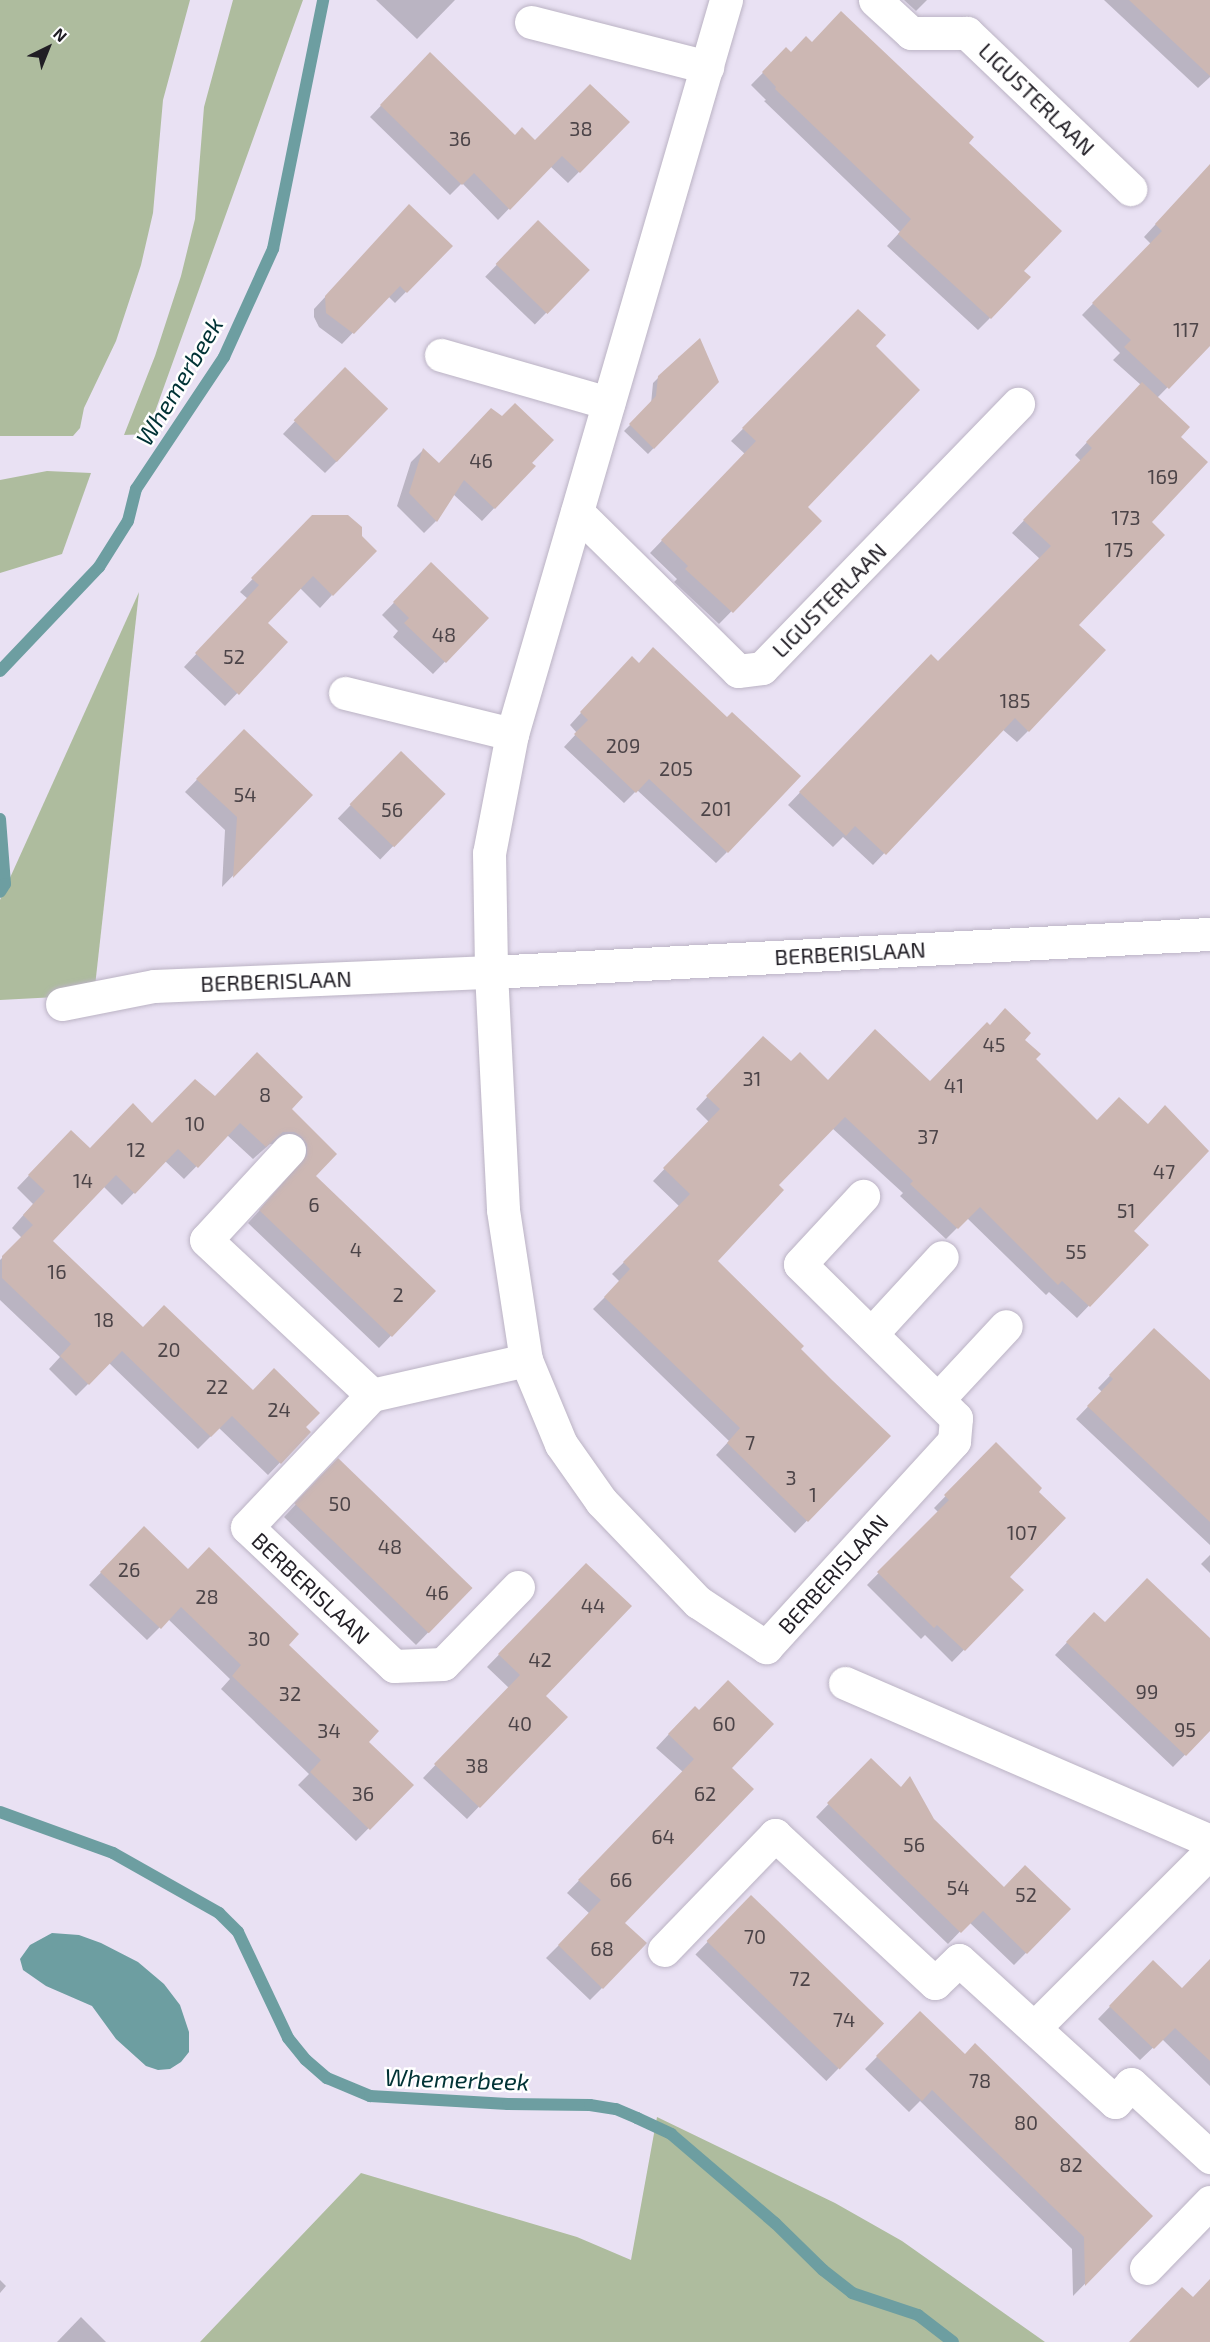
<!DOCTYPE html>
<html>
<head>
<meta charset="utf-8">
<style>
	body { margin:0 }
	#map { position:relative; width:1210px; height:2342px; overflow:hidden; background:#e9e1f3; font-family:"Exo 2",sans-serif }
	div>[style] { position:absolute }
	.green>* { inset:0; background:#aebc9e }
	.water>* { inset:0; background:#6d9ea1 }
	.shadow>* { inset:0; background:#0003; transform-origin:0 0 }
	.stream>* { height:12px; margin:-6px; padding:0 6px; transform-origin:6px; border-radius:6px; background:#6d9ea1 }
	.building>* { inset:0; background:#ccb7b3; transform-origin:0 0 }
	.roads { filter:drop-shadow(0 0 2px #bbb3c4) drop-shadow(0 0 2px #bbb3c4) }
	.minor>* { height:33px; margin:-16.5px; padding:0 16.5px; transform-origin:16.5px; border-radius:16.5px; background:#fff }
	span { translate:-50% -50%; white-space:nowrap; text-align:center; line-height:1.15; -webkit-text-stroke:5px #fff; paint-order:stroke }
	.number-label { font-size:20px; color:#4c4448 }
	.number-label span { -webkit-text-stroke-width:0 }
	.street-label { font-size:22px; color:#211e25 }
	.water-label { font-size:24px; color:#003235; font-style:italic }
	.north { position:absolute; left:18px; top:18px; width:60px; height:60px; -webkit-text-stroke:4px #fff; paint-order:stroke; rotate:43deg; font-size:16px; font-weight:700; line-height:24px; text-align:center; color:#211e25 }
	.north::after { content:''; display:block; margin:auto; width:21px; height:27px; background:#211e25; clip-path:polygon(50% 0,100% 100%,50% 72%,0 100%) }
</style>
</head>
<body>
<div id="map">
	<div class="green">
		<i style="clip-path:polygon(0 0,190px 0,163px 100px,153px 213px,141px 265px,116px 341px,84px 408px,80px 428px,73px 436px,0 436px)"></i>
		<i style="clip-path:polygon(233px 0,303px 0,147px 434px,124px 435px,155px 356px,181px 276px,195px 219px,204px 107px)"></i>
		<i style="clip-path:polygon(47px 471px,91px 473px,62px 554px,0 573px,0 480px)"></i>
		<i style="clip-path:polygon(139px 592px,94px 995px,0 1000px,0 900px)"></i>
		<i style="clip-path:polygon(657px 2117px,835px 2203px,902px 2241px,1045px 2342px,200px 2342px,361px 2173px,577px 2237px,631px 2260px)"></i>
	</div>
	<div class="water">
		<i style="clip-path:polygon(52px 1933px,79px 1935px,101px 1943px,138px 1962px,164px 1984px,180px 2005px,189px 2032px,189px 2052px,181px 2062px,170px 2069px,158px 2070px,146px 2066px,116px 2039px,92px 2006px,46px 1986px,23px 1970px,20px 1959px,30px 1945px)"></i>
	</div>
	<div class="shadow">
		<i style="clip-path:polygon(376px 0,455px 0,417px 39px)"></i>
		<i style="clip-path:polygon(904px 0,927px 0,916px 11px)"></i>
		<i style="clip-path:polygon(1104px 0,1210px 0,1210px 77px,1198px 88px)"></i>
		<i style="clip-path:polygon(812px 44px,967px 143px,1022px 271px,990px 318px,978px 330px,887px 246px,900px 232px,764px 101px,766px 100px,751px 85px,786px 49px,791px 54px)"></i>
		<i style="clip-path:polygon(419px 66px,514px 137px,535px 142px,628px 122px,568px 183px,550px 166px,498px 220px,462px 183px,450px 195px,370px 117px)"></i>
		<i style="clip-path:polygon(1210px 177px,1210px 344px,1157px 398px,1179px 437px,1150px 522px,1077px 625px,1028px 731px,1017px 742px,1002px 729px,873px 865px,843px 837px,833px 847px,788px 805px,919px 668px,938px 663px,1040px 559px,1012px 533px,1081px 461px,1075px 455px,1141px 385px,1113px 360px,1120px 353px,1082px 315px,1151px 244px,1144px 237px,1188px 189px)"></i>
		<i style="clip-path:polygon(399px 217px,451px 246px,395px 303px,388px 296px,342px 344px,319px 327px,314px 317px,314px 309px)"></i>
		<i style="left:538px;top:222px;width:69px;height:76px;rotate:44deg"></i>
		<i style="clip-path:polygon(858px 311px,873px 346px,806px 507px,820px 521px,719px 624px,674px 582px,677px 579px,650px 553px,745px 454px,731px 441px)"></i>
		<i style="clip-path:polygon(659px 377px,717px 382px,648px 454px,624px 431px,651px 404px,653px 383px)"></i>
		<i style="clip-path:polygon(332px 382px,337px 461px,325px 473px,283px 434px)"></i>
		<i style="clip-path:polygon(502px 418px,534px 466px,482px 521px,453px 494px,436px 521px,424px 533px,397px 506px,411px 462px,423px 450px,439px 465px)"></i>
		<i style="clip-path:polygon(300px 530px,332px 595px,320px 608px,300px 588px,266px 623px,286px 642px,225px 706px,184px 667px,248px 599px,240px 592px)"></i>
		<i style="clip-path:polygon(419px 577px,487px 618px,433px 674px,393px 637px,398px 631px,382px 615px)"></i>
		<i style="clip-path:polygon(620px 670px,727px 852px,716px 863px,637px 790px,624px 803px,564px 747px,577px 733px,570px 725px)"></i>
		<i style="clip-path:polygon(244px 731px,311px 795px,222px 887px,225px 830px,185px 792px)"></i>
		<i style="left:401px;top:753px;width:59px;height:91px;rotate:44deg"></i>
		<i style="clip-path:polygon(1023px 1040px,1131px 1231px,1146px 1246px,1077px 1318px,1049px 1292px,1046px 1295px,967px 1218px,946px 1239px,900px 1196px,903px 1193px,832px 1128px,777px 1185px,716px 1261px,799px 1349px,889px 1436px,795px 1533px,716px 1455px,729px 1441px,593px 1309px,620px 1282px,612px 1274px,680px 1207px,653px 1181px,709px 1122px,696px 1109px,752px 1049px,791px 1063px,827px 1082px,930px 1083px)"></i>
		<i style="clip-path:polygon(214px 1098px,290px 1109px,335px 1154px,314px 1176px,434px 1291px,379px 1348px,248px 1223px,291px 1176px,295px 1168px,295px 1158px,281px 1144px,270px 1144px,253px 1159px,227px 1135px,184px 1179px,165px 1161px,122px 1205px,103px 1186px,51px 1241px,142px 1328px,253px 1392px,309px 1432px,268px 1475px,219px 1428px,198px 1449px,109px 1363px,76px 1396px,49px 1369px,60px 1357px,0 1300px,0 1260px,22px 1238px,12px 1228px,33px 1204px,17px 1188px,59px 1144px,90px 1150px)"></i>
		<i style="clip-path:polygon(1154px 1330px,1210px 1383px,1210px 1545px,1076px 1419px,1102px 1392px,1098px 1388px)"></i>
		<i style="clip-path:polygon(996px 1444px,1008px 1577px,1022px 1590px,952px 1662px,925px 1635px,921px 1639px,867px 1585px,938px 1512px,934px 1508px)"></i>
		<i style="clip-path:polygon(326px 1472px,471px 1588px,416px 1645px,284px 1517px)"></i>
		<i style="clip-path:polygon(144px 1528px,188px 1571px,287px 1645px,366px 1742px,411px 1785px,356px 1841px,298px 1785px,309px 1774px,221px 1689px,230px 1679px,168px 1619px,147px 1640px,89px 1585px)"></i>
		<i style="clip-path:polygon(1210px 1555px,1210px 1573px,1201px 1564px)"></i>
		<i style="clip-path:polygon(586px 1565px,544px 1696px,565px 1717px,467px 1819px,423px 1778px,509px 1688px,487px 1667px)"></i>
		<i style="clip-path:polygon(1094px 1614px,1105px 1624px,1210px 1640px,1210px 1729px,1173px 1767px,1055px 1655px)"></i>
		<i style="clip-path:polygon(682px 1720px,730px 1768px,623px 1923px,602px 1988px,590px 2000px,546px 1958px,590px 1914px,567px 1893px,683px 1772px,656px 1748px)"></i>
		<i style="clip-path:polygon(871px 1760px,1004px 1889px,1069px 1909px,1014px 1965px,969px 1922px,948px 1944px,816px 1817px)"></i>
		<i style="left:751px;top:1897px;width:182px;height:80px;rotate:44deg"></i>
		<i style="clip-path:polygon(1153px 1962px,1182px 1990px,1210px 1974px,1210px 2086px,1162px 2039px,1140px 2060px,1098px 2019px)"></i>
		<i style="clip-path:polygon(920px 2013px,965px 2056px,1151px 2216px,1073px 2296px,1072px 2249px,920px 2101px,909px 2112px,865px 2069px)"></i>
		<i style="clip-path:polygon(0 2280px,6px 2286px,0 2293px)"></i>
		<i style="clip-path:polygon(81px 2317px,106px 2342px,57px 2342px)"></i>
	</div>
	<div class="stream">
		<i style="left:0;top:671px;width:144px;rotate:-46.4deg"></i>
		<i style="left:99px;top:567px;width:54px;rotate:-57.8deg"></i>
		<i style="left:128px;top:521px;width:33px;rotate:-76deg"></i>
		<i style="left:136px;top:489px;width:159px;rotate:-56.3deg"></i>
		<i style="left:224px;top:357px;width:119px;rotate:-65.6deg"></i>
		<i style="left:273px;top:249px;width:254px;rotate:-78.6deg"></i>
		<i style="left:0;top:819px;width:65px;rotate:85.6deg"></i>
		<i style="left:5px;top:884px;width:9px;rotate:122deg"></i>
		<i style="left:0;top:1812px;width:120px;rotate:19.9deg"></i>
		<i style="left:113px;top:1853px;width:122px;rotate:29.5deg"></i>
		<i style="left:219px;top:1913px;width:27px;rotate:45deg"></i>
		<i style="left:238px;top:1932px;width:117px;rotate:64.7deg"></i>
		<i style="left:288px;top:2038px;width:28px;rotate:51deg"></i>
		<i style="left:306px;top:2060px;width:28px;rotate:41deg"></i>
		<i style="left:327px;top:2078px;width:47px;rotate:22.7deg"></i>
		<i style="left:370px;top:2096px;width:138px;rotate:3.3deg"></i>
		<i style="left:508px;top:2104px;width:82px;rotate:0.7deg"></i>
		<i style="left:590px;top:2105px;width:26px;rotate:9deg"></i>
		<i style="left:616px;top:2109px;width:23px;rotate:23deg"></i>
		<i style="left:637px;top:2118px;width:38px;rotate:25deg"></i>
		<i style="left:671px;top:2134px;width:137px;rotate:40.6deg"></i>
		<i style="left:775px;top:2223px;width:67px;rotate:44.4deg"></i>
		<i style="left:823px;top:2270px;width:37px;rotate:38deg"></i>
		<i style="left:852px;top:2293px;width:70px;rotate:18.4deg"></i>
		<i style="left:918px;top:2315px;width:44px;rotate:37.6deg"></i>
	</div>
	<div class="building">
		<i style="clip-path:polygon(1129px 0,1210px 0,1210px 76px)"></i>
		<i style="clip-path:polygon(841px 11px,974px 137px,969px 143px,1062px 231px,1024px 271px,1031px 277px,991px 319px,898px 234px,911px 219px,775px 89px,776px 87px,762px 72px,786px 47px,791px 52px,806px 36px,812px 42px)"></i>
		<i style="clip-path:polygon(430px 52px,515px 135px,522px 127px,535px 140px,590px 84px,630px 122px,580px 173px,562px 156px,510px 210px,474px 173px,462px 185px,380px 105px)"></i>
		<i style="clip-path:polygon(1210px 164px,1210px 346px,1169px 389px,1124px 347px,1131px 340px,1092px 303px,1162px 231px,1155px 224px)"></i>
		<i style="clip-path:polygon(409px 204px,453px 246px,407px 293px,400px 286px,354px 334px,326px 313px,325px 296px)"></i>
		<i style="left:538px;top:220px;width:72px;height:61px;rotate:44deg"></i>
		<i style="clip-path:polygon(858px 309px,886px 335px,876px 346px,920px 390px,808px 507px,822px 521px,733px 613px,685px 569px,688px 566px,661px 540px,756px 441px,742px 428px)"></i>
		<i style="clip-path:polygon(700px 338px,719px 382px,654px 449px,629px 424px,656px 396px,658px 376px)"></i>
		<i style="left:345px;top:367px;width:60px;height:74px;rotate:44deg"></i>
		<i style="clip-path:polygon(1142px 382px,1190px 427px,1181px 437px,1208px 462px,1152px 522px,1165px 535px,1079px 625px,1106px 650px,1029px 732px,1015px 718px,886px 855px,855px 826px,846px 836px,799px 792px,931px 654px,938px 661px,1051px 546px,1023px 520px,1092px 448px,1086px 442px)"></i>
		<i style="clip-path:polygon(515px 403px,554px 440px,532px 463px,536px 466px,495px 509px,464px 480px,437px 522px,409px 493px,423px 448px,439px 463px,491px 408px,502px 416px)"></i>
		<i style="clip-path:polygon(312px 515px,348px 515px,362px 527px,362px 536px,377px 551px,333px 596px,313px 576px,268px 623px,288px 642px,239px 695px,195px 653px,259px 585px,251px 578px)"></i>
		<i style="clip-path:polygon(431px 562px,489px 618px,446px 663px,404px 623px,409px 618px,393px 602px)"></i>
		<i style="clip-path:polygon(653px 647px,727px 717px,732px 712px,801px 776px,728px 853px,649px 779px,636px 793px,574px 734px,588px 720px,580px 712px,632px 656px,639px 663px)"></i>
		<i style="clip-path:polygon(244px 729px,313px 795px,233px 878px,237px 817px,196px 779px)"></i>
		<i style="left:401px;top:751px;width:62px;height:74px;rotate:44deg"></i>
		<i style="clip-path:polygon(1005px 1008px,1031px 1033px,1025px 1040px,1041px 1054px,1036px 1059px,1097px 1120px,1119px 1097px,1148px 1124px,1165px 1105px,1209px 1151px,1134px 1231px,1149px 1245px,1090px 1307px,1062px 1281px,1058px 1285px,980px 1207px,958px 1229px,910px 1184px,913px 1181px,845px 1117px,779px 1185px,784px 1190px,718px 1261px,804px 1346px,801px 1349px,832px 1380px,891px 1436px,808px 1522px,727px 1443px,740px 1428px,604px 1297px,630px 1269px,623px 1262px,690px 1194px,663px 1168px,720px 1109px,706px 1096px,763px 1036px,791px 1061px,800px 1052px,828px 1080px,875px 1029px,930px 1081px,987px 1022px,990px 1025px)"></i>
		<i style="clip-path:polygon(257px 1052px,303px 1097px,292px 1109px,337px 1154px,316px 1176px,436px 1291px,392px 1337px,259px 1210px,307px 1155px,307px 1144px,301px 1136px,294px 1132px,283px 1132px,266px 1147px,240px 1123px,198px 1168px,178px 1149px,135px 1194px,116px 1175px,53px 1241px,143px 1327px,164px 1305px,253px 1390px,274px 1368px,320px 1413px,306px 1427px,311px 1432px,281px 1464px,232px 1416px,211px 1437px,122px 1351px,89px 1385px,60px 1356px,71px 1344px,2px 1278px,2px 1256px,33px 1225px,23px 1215px,45px 1191px,28px 1175px,71px 1130px,90px 1148px,133px 1103px,152px 1123px,195px 1079px,215px 1096px)"></i>
		<i style="clip-path:polygon(1154px 1328px,1210px 1380px,1210px 1522px,1087px 1406px,1113px 1379px,1109px 1375px)"></i>
		<i style="clip-path:polygon(996px 1442px,1042px 1488px,1039px 1492px,1066px 1518px,1010px 1577px,1024px 1590px,965px 1651px,937px 1625px,934px 1628px,877px 1572px,949px 1500px,944px 1495px)"></i>
		<i style="left:338px;top:1458px;width:187px;height:63px;rotate:44deg"></i>
		<i style="clip-path:polygon(144px 1526px,188px 1569px,209px 1547px,299px 1634px,289px 1645px,379px 1731px,369px 1742px,414px 1785px,370px 1830px,310px 1772px,321px 1760px,232px 1676px,241px 1665px,181px 1607px,161px 1629px,100px 1572px)"></i>
		<i style="clip-path:polygon(586px 1563px,632px 1606px,546px 1696px,568px 1717px,480px 1808px,434px 1764px,520px 1675px,498px 1654px)"></i>
		<i style="clip-path:polygon(1147px 1578px,1210px 1638px,1210px 1731px,1186px 1756px,1066px 1642px,1094px 1612px,1105px 1622px)"></i>
		<i style="clip-path:polygon(728px 1680px,774px 1724px,732px 1768px,754px 1789px,625px 1923px,647px 1943px,603px 1989px,558px 1945px,601px 1900px,578px 1880px,694px 1759px,668px 1734px,695px 1706px,699px 1710px)"></i>
		<i style="clip-path:polygon(871px 1758px,901px 1787px,910px 1776px,934px 1819px,1004px 1887px,1025px 1865px,1071px 1909px,1027px 1954px,983px 1911px,961px 1933px,827px 1803px)"></i>
		<i style="left:751px;top:1895px;width:185px;height:64px;rotate:44deg"></i>
		<i style="clip-path:polygon(1210px 1959px,1210px 2061px,1175px 2028px,1154px 2049px,1109px 2006px,1153px 1960px,1182px 1988px)"></i>
		<i style="clip-path:polygon(920px 2011px,965px 2054px,975px 2043px,1153px 2216px,1085px 2286px,1084px 2237px,932px 2090px,922px 2101px,876px 2056px)"></i>
		<i style="clip-path:polygon(1210px 2279px,1210px 2342px,1129px 2342px,1182px 2287px,1193px 2297px)"></i>
	</div>
	<div class="roads">
		<div class="minor">
			<i style="left:726px;top:0;width:765px;rotate:106.25deg"></i>
			<i style="left:512px;top:734px;width:121px;rotate:100.9deg"></i>
			<i style="left:489px;top:853px;width:119px;rotate:89deg"></i>
			<i style="left:491px;top:972px;width:238px;rotate:87.1deg"></i>
			<i style="left:503px;top:1210px;width:152px;rotate:81.3deg"></i>
			<i style="left:526px;top:1360px;width:91px;rotate:67.4deg"></i>
			<i style="left:561px;top:1444px;width:70px;rotate:54.9deg"></i>
			<i style="left:601px;top:1501px;width:140px;rotate:46.2deg"></i>
			<i style="left:698px;top:1602px;width:82px;rotate:33.5deg"></i>
			<i style="left:766px;top:1647px;width:279px;rotate:-47.6deg"></i>
			<i style="left:954px;top:1441px;width:23px;rotate:-85deg"></i>
			<i style="left:956px;top:1418px;width:219px;rotate:-135.4deg"></i>
			<i style="left:800px;top:1264px;width:93px;rotate:-47.2deg"></i>
			<i style="left:875px;top:0;width:49px;rotate:42.5deg"></i>
			<i style="left:911px;top:33px;width:56px"></i>
			<i style="left:967px;top:33px;width:226px;rotate:43.7deg"></i>
			<i style="left:531px;top:22px;width:182px;rotate:14.3deg"></i>
			<i style="left:441px;top:355px;width:174px;rotate:16deg"></i>
			<i style="left:577px;top:512px;width:226px;rotate:44.6deg"></i>
			<i style="left:738px;top:671px;width:24px;rotate:-7deg"></i>
			<i style="left:762px;top:668px;width:368px;rotate:-45.9deg"></i>
			<i style="left:345px;top:693px;width:172px;rotate:13.8deg"></i>
			<i style="left:62px;top:1004px;width:94px;rotate:-11.1deg"></i>
			<i style="left:154px;top:986px;width:337px;rotate:-2.4deg"></i>
			<i style="left:491px;top:972px;width:720px;rotate:-3.03deg"></i>
			<i style="left:289px;top:1150px;width:122px;rotate:132.7deg"></i>
			<i style="left:206px;top:1240px;width:227px;rotate:43deg"></i>
			<i style="left:872px;top:1333px;width:103px;rotate:-47.4deg"></i>
			<i style="left:939px;top:1398px;width:98px;rotate:-47.1deg"></i>
			<i style="left:518px;top:1587px;width:107px;rotate:134.2deg"></i>
			<i style="left:443px;top:1664px;width:49px;rotate:177.7deg"></i>
			<i style="left:394px;top:1666px;width:202px;rotate:-136.6deg"></i>
			<i style="left:247px;top:1527px;width:182px;rotate:-46.6deg"></i>
			<i style="left:372px;top:1395px;width:158px;rotate:-12.8deg"></i>
			<i style="left:845px;top:1683px;width:398px;rotate:23.4deg"></i>
			<i style="left:664px;top:1950px;width:160px;rotate:-46deg"></i>
			<i style="left:775px;top:1835px;width:218px;rotate:42.8deg"></i>
			<i style="left:935px;top:1983px;width:33px;rotate:-44deg"></i>
			<i style="left:959px;top:1960px;width:211px;rotate:42.3deg"></i>
			<i style="left:1115px;top:2102px;width:24px;rotate:-48deg"></i>
			<i style="left:1131px;top:2084px;width:108px;rotate:42.7deg"></i>
			<i style="left:1034px;top:2028px;width:249px;rotate:-45deg"></i>
			<i style="left:1146px;top:2268px;width:92px;rotate:-45.9deg"></i>
		</div>
	</div>
	<div class="number-label">
		<span style="left:581px;top:128px">38</span>
		<span style="left:460px;top:138px">36</span>
		<span style="left:1186px;top:329px">117</span>
		<span style="left:481px;top:460px">46</span>
		<span style="left:1163px;top:476px">169</span>
		<span style="left:1126px;top:517px">173</span>
		<span style="left:1119px;top:549px">175</span>
		<span style="left:444px;top:634px">48</span>
		<span style="left:234px;top:656px">52</span>
		<span style="left:1015px;top:700px">185</span>
		<span style="left:623px;top:745px">209</span>
		<span style="left:676px;top:768px">205</span>
		<span style="left:245px;top:794px">54</span>
		<span style="left:716px;top:808px">201</span>
		<span style="left:392px;top:809px">56</span>
		<span style="left:994px;top:1044px">45</span>
		<span style="left:752px;top:1078px">31</span>
		<span style="left:954px;top:1085px">41</span>
		<span style="left:265px;top:1094px">8</span>
		<span style="left:195px;top:1123px">10</span>
		<span style="left:928px;top:1136px">37</span>
		<span style="left:136px;top:1149px">12</span>
		<span style="left:1164px;top:1171px">47</span>
		<span style="left:83px;top:1180px">14</span>
		<span style="left:314px;top:1204px">6</span>
		<span style="left:1126px;top:1210px">51</span>
		<span style="left:356px;top:1249px">4</span>
		<span style="left:1076px;top:1251px">55</span>
		<span style="left:57px;top:1271px">16</span>
		<span style="left:398px;top:1294px">2</span>
		<span style="left:104px;top:1319px">18</span>
		<span style="left:169px;top:1349px">20</span>
		<span style="left:217px;top:1386px">22</span>
		<span style="left:279px;top:1409px">24</span>
		<span style="left:750px;top:1442px">7</span>
		<span style="left:791px;top:1477px">3</span>
		<span style="left:813px;top:1494px">1</span>
		<span style="left:340px;top:1503px">50</span>
		<span style="left:1022px;top:1532px">107</span>
		<span style="left:390px;top:1546px">48</span>
		<span style="left:129px;top:1569px">26</span>
		<span style="left:437px;top:1592px">46</span>
		<span style="left:207px;top:1596px">28</span>
		<span style="left:593px;top:1605px">44</span>
		<span style="left:259px;top:1638px">30</span>
		<span style="left:540px;top:1659px">42</span>
		<span style="left:1147px;top:1691px">99</span>
		<span style="left:290px;top:1693px">32</span>
		<span style="left:520px;top:1723px">40</span>
		<span style="left:724px;top:1723px">60</span>
		<span style="left:1185px;top:1729px">95</span>
		<span style="left:329px;top:1730px">34</span>
		<span style="left:477px;top:1765px">38</span>
		<span style="left:363px;top:1793px">36</span>
		<span style="left:705px;top:1793px">62</span>
		<span style="left:663px;top:1836px">64</span>
		<span style="left:914px;top:1844px">56</span>
		<span style="left:621px;top:1879px">66</span>
		<span style="left:958px;top:1887px">54</span>
		<span style="left:1026px;top:1894px">52</span>
		<span style="left:755px;top:1936px">70</span>
		<span style="left:602px;top:1948px">68</span>
		<span style="left:800px;top:1978px">72</span>
		<span style="left:844px;top:2019px">74</span>
		<span style="left:980px;top:2080px">78</span>
		<span style="left:1026px;top:2122px">80</span>
		<span style="left:1071px;top:2164px">82</span>
	</div>
	<div class="street-label">
		<span style="left:1037px;top:99px;rotate:44deg">LIGUSTERLAAN</span>
		<span style="left:829px;top:600px;rotate:-45deg">LIGUSTERLAAN</span>
		<span style="left:850px;top:953px;rotate:-3deg">BERBERISLAAN</span>
		<span style="left:276px;top:981px;rotate:-2deg">BERBERISLAAN</span>
		<span style="left:833px;top:1574px;rotate:-48deg">BERBERISLAAN</span>
		<span style="left:311px;top:1588px;rotate:43deg">BERBERISLAAN</span>
	</div>
	<div class="water-label">
		<span style="left:179px;top:381px;rotate:-59deg">Whemerbeek</span>
		<span style="left:457px;top:2079px;rotate:2deg">Whemerbeek</span>
	</div>
	<div class="north">N</div>
</div>
</body>
</html>
